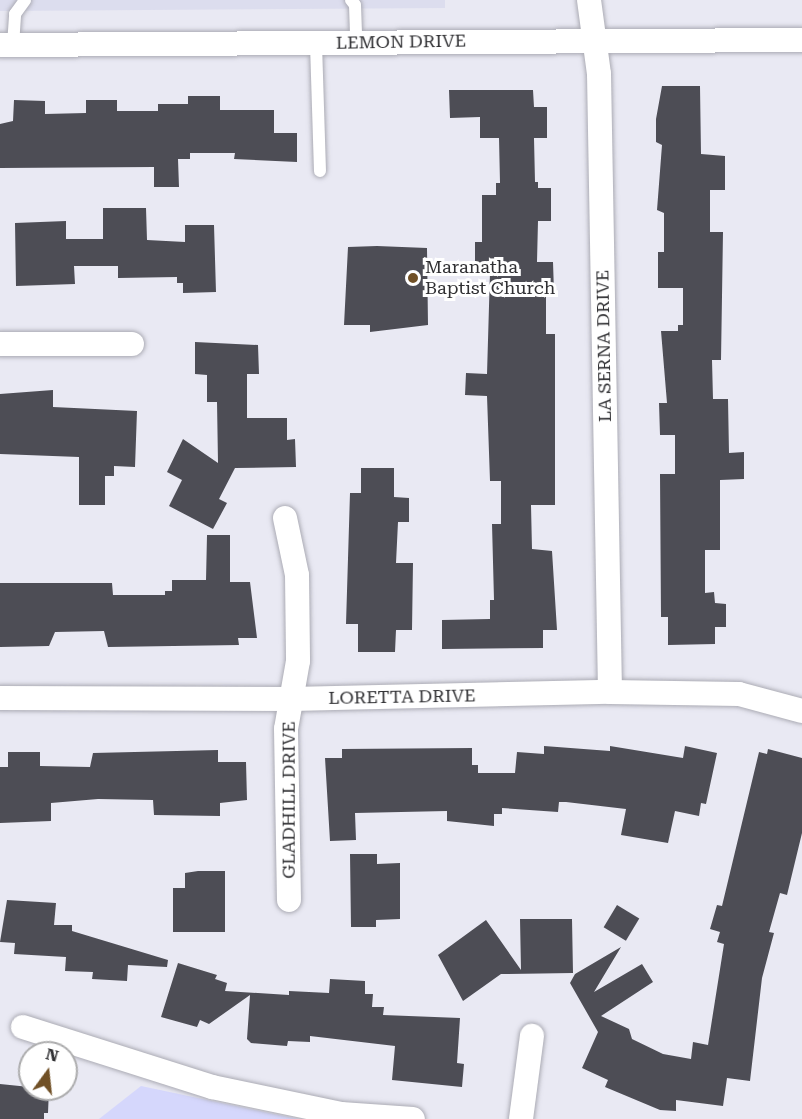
<!DOCTYPE html>
<html>
<head>
<meta charset="utf-8">
<style>
	body { margin:0 }
	#map { position:relative; width:802px; height:1119px; overflow:hidden; background:#e9e9f3; font-family:"Roboto Serif",serif }
	div>[style] { position:absolute }
	.built>* { inset:0; background:#dcddee }
	.green>* { inset:0; background:#d5d7fc }
	.building>* { inset:0; background:#4d4d55; transform-origin:0 0 }
	.roads { filter:drop-shadow(0 0 2px #ababb4) drop-shadow(0 0 2px #ababb4) }
	.lane>* { height:12px; margin:-6px; padding:0 6px; transform-origin:6px; border-radius:6px; background:#fff }
	.street>* { height:24px; margin:-12px; padding:0 12px; transform-origin:12px; border-radius:12px; background:#fff }
	.dots>* { width:16px; height:16px; translate:-50% -50%; box-sizing:border-box; border:3px solid #fff; border-radius:50% }
	span { translate:-50% -50%; white-space:nowrap; text-align:center; line-height:1.15; -webkit-text-stroke:6px #fff; paint-order:stroke }
	.street-label { font-size:18px; color:#303033 }
	.poi-label { font-size:18px; color:#303033 }
	.left { translate:0 -50%; text-align:left }
	.north { position:absolute; left:18px; top:1041px; width:60px; height:60px; box-sizing:border-box; background:#fff; border:2px solid #acacad; border-radius:50%; rotate:15deg; font-size:16px; font-weight:700; line-height:24px; text-align:center; color:#303033 }
	.north::after { content:''; display:block; margin:auto; width:21px; height:27px; background:#705026; clip-path:polygon(50% 0,100% 100%,50% 72%,0 100%) }
</style>
</head>
<body>
<div id="map">
	<div class="built">
		<i style="clip-path:polygon(0 0,445px 0,445px 8px,0 11px)"></i>
	</div>
	<div class="green">
		<i style="clip-path:polygon(141px 1086px,298px 1119px,99px 1119px)"></i>
	</div>
	<div class="building">
		<i style="clip-path:polygon(662px 86px,700px 86px,701px 154px,725px 156px,725px 190px,710px 190px,710px 232px,723px 232px,721px 360px,712px 360px,713px 399px,728px 399px,729px 453px,744px 452px,744px 479px,720px 480px,720px 550px,705px 550px,705px 593px,714px 592px,715px 603px,726px 604px,726px 627px,715px 627px,715px 644px,668px 645px,668px 617px,661px 617px,660px 474px,675px 474px,675px 435px,660px 435px,659px 403px,667px 403px,661px 331px,678px 331px,678px 325px,683px 325px,683px 288px,658px 288px,658px 252px,664px 252px,664px 213px,657px 210px,662px 145px,656px 142px,656px 119px)"></i>
		<i style="clip-path:polygon(449px 90px,533px 90px,534px 107px,547px 107px,547px 138px,534px 138px,535px 182px,538px 182px,538px 188px,551px 188px,551px 221px,538px 221px,537px 262px,553px 262px,554px 292px,546px 292px,546px 334px,555px 334px,555px 505px,531px 505px,532px 549px,552px 551px,557px 630px,543px 630px,543px 648px,442px 649px,442px 620px,490px 619px,490px 600px,494px 600px,492px 524px,501px 524px,501px 481px,490px 481px,487px 396px,465px 395px,466px 373px,487px 374px,490px 272px,475px 272px,475px 242px,482px 242px,482px 195px,496px 195px,496px 183px,500px 183px,499px 138px,480px 138px,480px 117px,450px 118px)"></i>
		<i style="clip-path:polygon(188px 96px,220px 96px,220px 110px,274px 110px,274px 133px,297px 133px,297px 162px,234px 159px,235px 153px,190px 153px,190px 159px,178px 159px,179px 187px,154px 187px,154px 167px,0 168px,0 124px,13px 121px,14px 100px,45px 101px,45px 114px,86px 113px,86px 100px,117px 100px,117px 111px,158px 111px,158px 104px,188px 104px)"></i>
		<i style="clip-path:polygon(103px 208px,146px 208px,147px 240px,185px 242px,185px 225px,214px 225px,216px 292px,183px 293px,183px 283px,177px 283px,177px 277px,118px 278px,118px 266px,74px 266px,75px 284px,16px 286px,15px 223px,66px 221px,66px 239px,103px 239px)"></i>
		<i style="clip-path:polygon(377px 246px,427px 248px,428px 325px,370px 332px,370px 325px,344px 325px,348px 247px)"></i>
		<i style="clip-path:polygon(195px 342px,258px 345px,259px 374px,247px 374px,247px 418px,287px 418px,287px 440px,295px 439px,296px 467px,235px 468px,219px 499px,227px 503px,213px 529px,169px 506px,182px 480px,167px 472px,183px 439px,218px 463px,217px 402px,207px 402px,207px 375px,195px 374px)"></i>
		<i style="clip-path:polygon(53px 390px,53px 407px,137px 411px,135px 467px,114px 466px,114px 476px,105px 476px,105px 505px,79px 505px,79px 457px,0 454px,0 394px)"></i>
		<i style="clip-path:polygon(361px 468px,394px 468px,394px 497px,409px 498px,409px 522px,398px 522px,396px 563px,413px 563px,412px 630px,396px 630px,395px 652px,358px 652px,358px 624px,346px 624px,350px 493px,361px 493px)"></i>
		<i style="clip-path:polygon(207px 535px,230px 535px,230px 582px,250px 582px,257px 638px,238px 638px,239px 645px,108px 647px,104px 631px,55px 632px,49px 646px,0 647px,0 583px,112px 583px,113px 595px,165px 595px,165px 591px,172px 591px,172px 580px,206px 580px)"></i>
		<i style="clip-path:polygon(544px 746px,610px 751px,610px 746px,683px 758px,685px 746px,717px 753px,706px 804px,701px 803px,699px 816px,675px 811px,668px 843px,621px 835px,626px 809px,566px 802px,559px 802px,558px 812px,502px 808px,502px 814px,494px 814px,494px 826px,447px 821px,447px 811px,355px 813px,356px 840px,330px 841px,325px 758px,342px 758px,342px 749px,472px 748px,472px 765px,478px 765px,478px 773px,515px 773px,517px 752px,544px 754px)"></i>
		<i style="clip-path:polygon(768px 749px,802px 758px,802px 833px,787px 895px,780px 893px,769px 932px,774px 933px,762px 978px,750px 1081px,727px 1078px,723px 1106px,676px 1100px,676px 1111px,660px 1110px,605px 1087px,608px 1080px,582px 1068px,598px 1032px,570px 983px,575px 974px,621px 947px,594px 992px,642px 964px,653px 982px,601px 1016px,629px 1029px,632px 1039px,663px 1054px,691px 1059px,693px 1042px,708px 1045px,724px 944px,717px 942px,720px 932px,710px 929px,717px 905px,722px 906px,759px 752px,767px 754px)"></i>
		<i style="clip-path:polygon(218px 750px,218px 762px,246px 762px,247px 800px,220px 803px,220px 816px,154px 815px,153px 800px,98px 799px,51px 803px,51px 821px,0 823px,0 767px,8px 767px,8px 752px,40px 752px,40px 766px,90px 767px,93px 753px)"></i>
		<i style="clip-path:polygon(350px 854px,377px 854px,377px 864px,400px 863px,400px 919px,376px 920px,376px 927px,351px 927px)"></i>
		<i style="clip-path:polygon(198px 871px,225px 871px,225px 932px,173px 932px,173px 888px,185px 888px,185px 873px)"></i>
		<i style="clip-path:polygon(7px 900px,56px 903px,54px 925px,72px 925px,72px 931px,168px 960px,167px 967px,128px 965px,127px 981px,92px 979px,93px 972px,65px 971px,66px 957px,14px 954px,15px 943px,0 942px)"></i>
		<i style="left:617px;top:905px;width:26px;height:26px;rotate:31deg"></i>
		<i style="clip-path:polygon(520px 919px,572px 919px,573px 973px,501px 974px,463px 1001px,438px 955px,486px 920px,521px 970px)"></i>
		<i style="clip-path:polygon(178px 963px,217px 975px,215px 979px,227px 983px,225px 991px,289px 995px,289px 991px,329px 993px,330px 979px,365px 981px,365px 994px,373px 994px,372px 1007px,384px 1007px,383px 1015px,460px 1018px,457px 1063px,464px 1064px,462px 1087px,392px 1080px,395px 1046px,310px 1036px,310px 1042px,288px 1041px,287px 1046px,251px 1043px,247px 1039px,250px 995px,209px 1024px,200px 1020px,197px 1027px,161px 1017px)"></i>
		<i style="clip-path:polygon(0 1084px,49px 1089px,48px 1113px,44px 1113px,44px 1119px,0 1119px)"></i>
	</div>
	<div class="roads">
		<div class="lane">
			<i style="left:351px;top:0;width:6px;rotate:51deg"></i>
			<i style="left:355px;top:5px;width:37px;rotate:88deg"></i>
			<i style="left:316px;top:44px;width:127px;rotate:88.2deg"></i>
			<i style="left:13px;top:45px;width:31px;rotate:-86deg"></i>
			<i style="left:15px;top:14px;width:17px;rotate:-54deg"></i>
		</div>
		<div class="street">
			<i style="left:589px;top:0;width:75px;rotate:82.3deg"></i>
			<i style="left:599px;top:74px;width:618px;rotate:88.98deg"></i>
			<i style="left:0;top:45px;width:802px;rotate:-0.36deg"></i>
			<i style="left:0;top:344px;width:132px"></i>
			<i style="left:285px;top:518px;width:58px;rotate:78.1deg"></i>
			<i style="left:297px;top:575px;width:86px;rotate:89.3deg"></i>
			<i style="left:298px;top:661px;width:69px;rotate:100deg"></i>
			<i style="left:286px;top:729px;width:171px;rotate:89deg"></i>
			<i style="left:0;top:698px;width:291px;rotate:0.2deg"></i>
			<i style="left:291px;top:699px;width:319px;rotate:-1.3deg"></i>
			<i style="left:610px;top:692px;width:129px;rotate:0.9deg"></i>
			<i style="left:739px;top:694px;width:65px;rotate:15.1deg"></i>
			<i style="left:23px;top:1027px;width:198px;rotate:17.6deg"></i>
			<i style="left:212px;top:1087px;width:132px;rotate:11.8deg"></i>
			<i style="left:341px;top:1114px;width:72px;rotate:4deg"></i>
			<i style="left:521px;top:1119px;width:84px;rotate:-82.5deg"></i>
		</div>
	</div>
	<div class="dots">
		<i style="left:413px;top:278px;background:#705026"></i>
	</div>
	<div class="street-label">
		<span style="left:401px;top:42px;rotate:-1deg">LEMON DRIVE</span>
		<span style="left:604px;top:346px;rotate:-91deg">LA SERNA DRIVE</span>
		<span style="left:402px;top:697px;rotate:-1deg">LORETTA DRIVE</span>
		<span style="left:289px;top:800px;rotate:-90deg">GLADHILL DRIVE</span>
	</div>
	<div class="poi-label">
		<span class="left" style="left:425px;top:278px">Maranatha<br>Baptist Church</span>
	</div>
	<div class="north">N</div>
</div>
</body>
</html>
